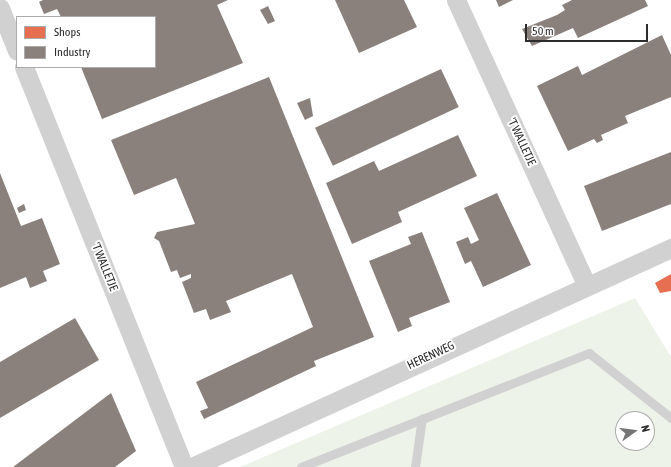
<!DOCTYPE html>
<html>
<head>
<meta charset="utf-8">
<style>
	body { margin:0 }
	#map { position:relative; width:671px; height:467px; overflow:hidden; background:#fff; font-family:"Asap Condensed",sans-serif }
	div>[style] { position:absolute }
	.green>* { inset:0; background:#eef3ea }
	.shops>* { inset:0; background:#e76f51 }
	.industry>* { inset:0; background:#8a817c; transform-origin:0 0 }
	.lane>* { height:9px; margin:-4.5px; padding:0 4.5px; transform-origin:4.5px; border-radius:4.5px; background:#d1d1d1 }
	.street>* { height:19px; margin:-9.5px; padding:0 9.5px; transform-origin:9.5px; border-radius:9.5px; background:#d1d1d1 }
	span { translate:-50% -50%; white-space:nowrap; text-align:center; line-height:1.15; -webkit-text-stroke:4px #fff; paint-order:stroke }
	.street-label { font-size:12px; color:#2c2c2c }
	.legend { position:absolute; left:16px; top:16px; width:140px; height:52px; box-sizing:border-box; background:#fff; border:1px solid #ababab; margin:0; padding:5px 7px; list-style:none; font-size:12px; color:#2c2c2c }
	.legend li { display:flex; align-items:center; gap:8px; height:20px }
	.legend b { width:20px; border:1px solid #ababab }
	.north { position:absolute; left:615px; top:411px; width:40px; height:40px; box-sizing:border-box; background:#fff; border:1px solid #ababab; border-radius:50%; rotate:76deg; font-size:11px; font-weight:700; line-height:16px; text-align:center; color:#2c2c2c }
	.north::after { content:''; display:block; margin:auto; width:14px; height:18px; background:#767676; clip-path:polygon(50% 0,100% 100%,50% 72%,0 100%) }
	.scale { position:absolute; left:525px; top:24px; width:123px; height:18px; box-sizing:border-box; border:2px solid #2c2c2c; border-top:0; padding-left:5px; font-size:12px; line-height:14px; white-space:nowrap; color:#2c2c2c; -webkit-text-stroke:3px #fff; paint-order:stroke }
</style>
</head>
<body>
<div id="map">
	<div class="green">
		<i style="clip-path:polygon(evenodd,635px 298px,671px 357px,671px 467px,240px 467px,635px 298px,623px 419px,647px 419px,647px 443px,623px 443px,623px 419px)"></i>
	</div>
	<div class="shops">
		<i style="clip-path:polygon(671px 274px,671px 291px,660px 293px,655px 283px)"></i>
	</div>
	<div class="industry">
		<i style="clip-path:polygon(43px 0,228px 0,217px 5px,243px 63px,102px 119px,81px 67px,155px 67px,155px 17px,61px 17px,57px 9px,44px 14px,39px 2px)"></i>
		<i style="clip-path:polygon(335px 0,404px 0,417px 27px,359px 53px)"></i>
		<i style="clip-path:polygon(496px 0,513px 0,499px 7px)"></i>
		<i style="clip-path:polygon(572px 0,645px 0,648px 6px,578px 38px,573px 28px,532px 46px,522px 29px,557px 15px,565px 10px,562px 5px)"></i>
		<i style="clip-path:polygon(268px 6px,275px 21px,268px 24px,260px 10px)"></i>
		<i style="clip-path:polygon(662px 35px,671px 55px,671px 97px,625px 116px,628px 123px,601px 135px,603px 140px,597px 143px,594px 139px,568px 151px,537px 86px,578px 66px,582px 75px)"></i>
		<i style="left:441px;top:69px;width:42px;height:139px;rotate:65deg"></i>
		<i style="clip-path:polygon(269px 77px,374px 337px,314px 361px,316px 366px,204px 419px,200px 411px,208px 408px,196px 382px,313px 327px,292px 274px,226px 301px,231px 312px,210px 320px,206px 309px,194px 313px,182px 282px,191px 278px,191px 274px,180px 278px,177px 270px,171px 272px,159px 241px,154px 238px,157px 232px,195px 224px,176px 178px,134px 195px,111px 140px)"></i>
		<i style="clip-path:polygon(310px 98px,313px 116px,305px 120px,297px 103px)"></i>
		<i style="clip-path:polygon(458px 135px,477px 176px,398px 212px,402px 222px,352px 244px,326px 183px,374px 161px,379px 171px)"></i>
		<i style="clip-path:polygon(671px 152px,671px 204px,602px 231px,584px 186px)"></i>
		<i style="clip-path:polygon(0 173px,21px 226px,42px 218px,60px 264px,43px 271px,47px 281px,30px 288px,26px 277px,0 288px)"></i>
		<i style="clip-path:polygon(497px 193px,531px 265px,483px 287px,471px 261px,465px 264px,456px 242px,468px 237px,471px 244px,479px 240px,464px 208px)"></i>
		<i style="clip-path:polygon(24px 204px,26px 210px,19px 213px,17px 208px)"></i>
		<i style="clip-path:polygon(422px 232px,450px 302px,409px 318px,412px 326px,398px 332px,369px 261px,411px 244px,408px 237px)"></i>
		<i style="clip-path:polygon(75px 318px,99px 360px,0 418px,0 362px)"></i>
		<i style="clip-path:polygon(111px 393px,136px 451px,115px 467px,13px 467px)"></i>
	</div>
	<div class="lane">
		<i style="left:301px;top:467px;width:310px;rotate:-21.6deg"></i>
		<i style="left:589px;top:353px;width:105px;rotate:38.4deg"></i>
		<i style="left:415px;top:467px;width:49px;rotate:-81.9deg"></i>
	</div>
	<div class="street">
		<i style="left:456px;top:0;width:312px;rotate:65.4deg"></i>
		<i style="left:0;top:8px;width:46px;rotate:68.4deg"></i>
		<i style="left:24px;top:67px;width:431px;rotate:68.2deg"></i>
		<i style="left:192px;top:467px;width:527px;rotate:-24.57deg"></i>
	</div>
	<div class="street-label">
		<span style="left:521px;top:142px;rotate:65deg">'T WALLETJE</span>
		<span style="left:104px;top:267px;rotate:68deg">'T WALLETJE</span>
		<span style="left:431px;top:356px;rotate:-25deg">HERENWEG</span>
	</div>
	<ul class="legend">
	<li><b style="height:11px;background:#e76f51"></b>Shops</li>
	<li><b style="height:11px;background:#8a817c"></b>Industry</li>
	</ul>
	<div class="north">N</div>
	<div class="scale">50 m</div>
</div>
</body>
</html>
